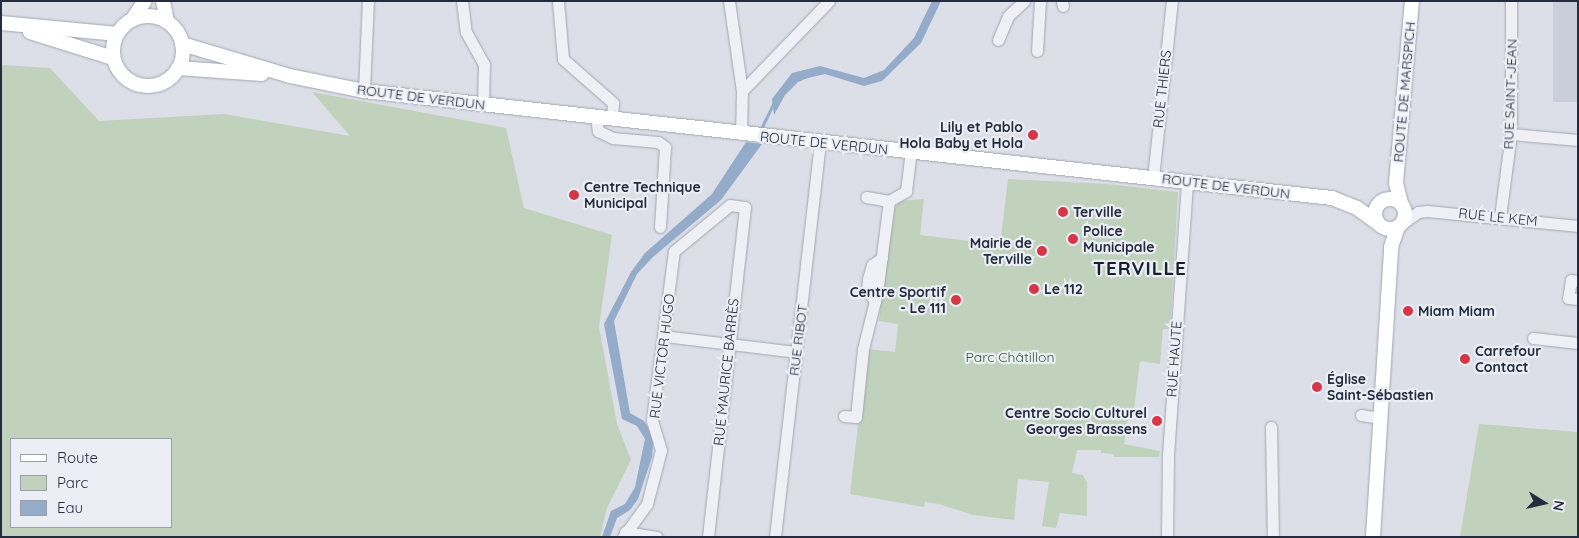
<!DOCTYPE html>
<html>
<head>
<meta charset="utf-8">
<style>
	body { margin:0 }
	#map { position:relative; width:1579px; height:538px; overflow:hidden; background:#dcdfe7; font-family:Quicksand,sans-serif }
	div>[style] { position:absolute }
	.built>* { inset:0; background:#c9ced9; transform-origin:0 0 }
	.green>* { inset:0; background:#c0d1bc }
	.water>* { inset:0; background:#94abca }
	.stream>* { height:2.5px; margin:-1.25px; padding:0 1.25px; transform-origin:1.25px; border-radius:1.25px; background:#94abca }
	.roads { filter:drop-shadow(0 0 1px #a1a6b1) drop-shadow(0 0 1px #a1a6b1) }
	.minor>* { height:11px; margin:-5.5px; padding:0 5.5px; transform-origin:5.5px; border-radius:5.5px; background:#eef0f5 }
	.major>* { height:14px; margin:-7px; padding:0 7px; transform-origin:7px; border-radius:7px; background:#fff }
	.major>.ring { margin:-7px; padding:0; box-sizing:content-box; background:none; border:14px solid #fff; border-radius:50% }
	.dots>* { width:14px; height:14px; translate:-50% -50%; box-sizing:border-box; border:2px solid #ebeef5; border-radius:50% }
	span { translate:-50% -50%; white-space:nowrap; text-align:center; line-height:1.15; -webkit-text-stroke:4.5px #ebeef5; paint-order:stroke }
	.street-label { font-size:14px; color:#252c3e }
	.poi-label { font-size:14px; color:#252c3e; font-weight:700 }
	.right { translate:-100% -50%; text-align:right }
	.left { translate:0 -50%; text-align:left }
	.park-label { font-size:14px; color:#375a31 }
	.district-label { font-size:19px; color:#171e2e; font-weight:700; letter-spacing:1px }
	.frame { position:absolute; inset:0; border:2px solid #252c3e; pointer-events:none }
	.legend { position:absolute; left:10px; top:438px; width:162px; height:90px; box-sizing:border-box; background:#ebeef5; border:1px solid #9ca0ac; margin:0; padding:6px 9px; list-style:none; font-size:15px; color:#252c3e }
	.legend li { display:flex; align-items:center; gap:10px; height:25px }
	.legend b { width:25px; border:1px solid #9ca0ac }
	.north { position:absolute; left:1519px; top:478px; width:50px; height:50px; -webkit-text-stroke:4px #ebeef5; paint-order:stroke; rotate:100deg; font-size:14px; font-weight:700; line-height:20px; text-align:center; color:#252c3e }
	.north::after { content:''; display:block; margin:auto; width:18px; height:22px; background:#252c3e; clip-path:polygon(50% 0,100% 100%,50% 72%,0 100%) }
</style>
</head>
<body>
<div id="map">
	<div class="built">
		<i style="left:1553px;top:1px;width:25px;height:101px"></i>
	</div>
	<div class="green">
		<i style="clip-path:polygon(evenodd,1px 65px,50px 68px,99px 121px,224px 114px,350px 136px,312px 92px,506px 128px,524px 208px,612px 235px,599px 327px,617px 424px,631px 460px,607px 508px,600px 537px,1px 537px,1px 65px,171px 439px,171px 527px,11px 527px,11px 439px,171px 439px)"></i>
		<i style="clip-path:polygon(1008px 179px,1108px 184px,1178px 192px,1170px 329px,1163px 329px,1160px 364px,1140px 361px,1134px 409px,1129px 411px,1124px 444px,1160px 451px,1159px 457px,1114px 457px,1114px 454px,1101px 453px,1101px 450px,1077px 450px,1072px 473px,1083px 475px,1087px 483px,1087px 516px,1060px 513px,1056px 528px,1042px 526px,1049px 482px,1018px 479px,1014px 520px,973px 515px,939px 504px,925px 502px,924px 507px,850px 494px,867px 349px,895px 352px,898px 324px,879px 321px,890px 215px,900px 201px,924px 199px,920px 235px,995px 244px,997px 237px,1001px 238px)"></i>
		<i style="clip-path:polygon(1479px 424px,1578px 432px,1578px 537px,1460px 537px)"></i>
	</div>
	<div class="water">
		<i style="clip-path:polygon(932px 1px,941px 1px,921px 43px,882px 81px,864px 86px,825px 74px,808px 78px,798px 82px,785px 95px,774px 115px,772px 99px,792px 73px,820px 66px,864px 78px,884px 70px,914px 38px)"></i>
		<i style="clip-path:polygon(746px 142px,762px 144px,721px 200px,653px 257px,637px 274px,614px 321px,630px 413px,644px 421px,654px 437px,652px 457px,638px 499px,630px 510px,617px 518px,610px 537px,602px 537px,611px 511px,625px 504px,635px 487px,645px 439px,637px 426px,622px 419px,604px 324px,631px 272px,645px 253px,712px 194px)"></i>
	</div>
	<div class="stream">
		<i style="left:760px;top:131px;width:32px;rotate:-64deg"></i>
	</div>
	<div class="roads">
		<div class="minor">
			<i style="left:462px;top:1px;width:31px;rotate:83deg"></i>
			<i style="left:466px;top:32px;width:37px;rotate:61deg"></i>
			<i style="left:484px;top:64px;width:41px;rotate:91.4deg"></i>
			<i style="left:558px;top:1px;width:58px;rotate:85.1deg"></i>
			<i style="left:563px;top:59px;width:67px;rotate:41.3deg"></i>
			<i style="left:613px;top:103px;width:16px;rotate:94deg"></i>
			<i style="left:729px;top:1px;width:91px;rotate:81.8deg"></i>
			<i style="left:742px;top:91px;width:43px;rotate:91.3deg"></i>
			<i style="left:1062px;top:1px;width:5px;rotate:79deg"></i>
			<i style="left:998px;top:40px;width:26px;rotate:-67deg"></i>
			<i style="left:1008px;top:16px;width:22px;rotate:-43deg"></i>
			<i style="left:1037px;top:51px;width:50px;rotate:-86.6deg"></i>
			<i style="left:364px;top:91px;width:90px;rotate:-87.5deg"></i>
			<i style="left:742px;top:91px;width:125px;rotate:-46deg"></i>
			<i style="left:596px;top:117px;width:14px;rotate:82deg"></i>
			<i style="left:598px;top:131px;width:17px;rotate:25deg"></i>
			<i style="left:613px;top:138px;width:45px;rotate:5.1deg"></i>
			<i style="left:658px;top:142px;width:9px;rotate:36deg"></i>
			<i style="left:665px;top:147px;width:80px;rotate:93.6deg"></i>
			<i style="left:1511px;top:134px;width:67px;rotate:5.1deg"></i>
			<i style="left:1153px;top:178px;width:178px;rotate:-83.9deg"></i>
			<i style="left:889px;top:201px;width:20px;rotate:-30deg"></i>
			<i style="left:906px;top:191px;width:39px;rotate:-83deg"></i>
			<i style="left:1500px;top:217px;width:84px;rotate:-82.5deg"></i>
			<i style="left:1511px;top:134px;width:133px;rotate:-90deg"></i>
			<i style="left:1403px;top:223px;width:19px;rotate:-36deg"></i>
			<i style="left:1418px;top:212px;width:9px;rotate:-6deg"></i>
			<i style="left:1427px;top:211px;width:152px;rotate:5.7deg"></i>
			<i style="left:1578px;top:281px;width:7px;rotate:-172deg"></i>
			<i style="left:1571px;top:280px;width:18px;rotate:99deg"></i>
			<i style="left:1568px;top:298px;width:10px;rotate:6deg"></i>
			<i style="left:875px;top:301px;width:14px;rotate:-126deg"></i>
			<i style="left:867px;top:290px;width:11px;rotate:-85deg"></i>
			<i style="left:868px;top:279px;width:15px;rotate:-74deg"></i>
			<i style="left:872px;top:265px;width:12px;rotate:-35deg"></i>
			<i style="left:664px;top:336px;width:133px;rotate:6.9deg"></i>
			<i style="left:1533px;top:338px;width:45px;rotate:6.3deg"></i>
			<i style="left:1361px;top:415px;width:20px;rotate:9deg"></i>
			<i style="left:844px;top:416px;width:12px;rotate:5deg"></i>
			<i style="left:856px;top:417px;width:68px;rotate:-84.1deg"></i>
			<i style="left:863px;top:349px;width:58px;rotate:-76deg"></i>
			<i style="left:877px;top:293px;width:93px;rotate:-82.6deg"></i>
			<i style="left:889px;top:201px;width:23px;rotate:-170deg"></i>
			<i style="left:1271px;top:427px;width:110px;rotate:89deg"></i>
			<i style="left:625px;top:532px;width:32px;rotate:9deg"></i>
			<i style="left:623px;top:537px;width:41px;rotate:-54deg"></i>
			<i style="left:647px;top:504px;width:56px;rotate:-75.5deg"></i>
			<i style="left:661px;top:450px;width:31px;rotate:-107deg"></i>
			<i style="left:652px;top:420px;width:170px;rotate:-82.6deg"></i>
			<i style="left:674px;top:251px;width:72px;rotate:-39.4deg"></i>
			<i style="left:730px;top:205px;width:15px;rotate:8deg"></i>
			<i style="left:745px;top:207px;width:332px;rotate:96.4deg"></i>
			<i style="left:775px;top:537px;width:398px;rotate:-83.5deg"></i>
			<i style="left:1167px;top:537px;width:82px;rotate:-89.3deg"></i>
			<i style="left:1168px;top:455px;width:275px;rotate:-86deg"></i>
		</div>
		<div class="major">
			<i style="left:163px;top:1px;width:21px;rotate:79deg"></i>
			<i class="ring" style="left:113px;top:16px;width:56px;height:56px"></i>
			<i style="left:132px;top:20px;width:23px;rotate:-56deg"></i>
			<i style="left:1px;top:23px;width:117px;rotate:5.4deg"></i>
			<i style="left:30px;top:32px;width:87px;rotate:17.4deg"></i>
			<i style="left:182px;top:44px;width:113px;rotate:16.5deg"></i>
			<i style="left:290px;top:76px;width:76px;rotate:11.5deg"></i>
			<i style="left:364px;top:91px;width:974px;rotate:6.31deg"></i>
			<i style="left:1332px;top:198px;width:27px;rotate:22deg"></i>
			<i style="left:1357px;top:208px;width:26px;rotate:36deg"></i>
			<i style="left:178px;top:68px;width:84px;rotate:4.1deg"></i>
			<i class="ring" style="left:1375px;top:199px;width:16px;height:16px"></i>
			<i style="left:1401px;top:203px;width:21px;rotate:-104deg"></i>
			<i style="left:1396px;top:183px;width:183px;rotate:-85deg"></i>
			<i style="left:1373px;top:537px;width:291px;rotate:-86.4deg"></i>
			<i style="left:1391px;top:247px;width:21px;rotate:-71deg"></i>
		</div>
	</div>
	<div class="dots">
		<i style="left:1033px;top:135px;background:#d63646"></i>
		<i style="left:574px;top:195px;background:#d63646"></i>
		<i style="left:1063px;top:212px;background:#d63646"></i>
		<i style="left:1073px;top:239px;background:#d63646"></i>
		<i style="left:1042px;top:251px;background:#d63646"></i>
		<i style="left:1034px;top:289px;background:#d63646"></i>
		<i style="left:956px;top:300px;background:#d63646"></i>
		<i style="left:1408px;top:311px;background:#d63646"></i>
		<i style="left:1465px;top:359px;background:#d63646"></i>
		<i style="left:1317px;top:387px;background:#d63646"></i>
		<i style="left:1157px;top:421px;background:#d63646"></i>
	</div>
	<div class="street-label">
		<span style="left:1162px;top:89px;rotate:-84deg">RUE THIERS</span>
		<span style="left:1404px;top:92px;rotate:-85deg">ROUTE DE MARSPICH</span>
		<span style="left:1510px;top:94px;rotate:-88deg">RUE SAINT-JEAN</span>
		<span style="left:421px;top:97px;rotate:7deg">ROUTE DE VERDUN</span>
		<span style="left:824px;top:143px;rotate:6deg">ROUTE DE VERDUN</span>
		<span style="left:1226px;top:186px;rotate:7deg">ROUTE DE VERDUN</span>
		<span style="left:1498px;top:217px;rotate:6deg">RUE LE KEM</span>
		<span style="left:798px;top:340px;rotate:-83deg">RUE RIBOT</span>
		<span style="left:662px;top:356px;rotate:-83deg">RUE VICTOR HUGO</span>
		<span style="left:1174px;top:359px;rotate:-86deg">RUE HAUTE</span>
		<span style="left:726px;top:372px;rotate:-84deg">RUE MAURICE BARRÈS</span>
	</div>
	<div class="poi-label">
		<span class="right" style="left:1023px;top:135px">Lily et Pablo<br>Hola Baby et Hola</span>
		<span class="left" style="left:584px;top:195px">Centre Technique<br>Municipal</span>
		<span class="left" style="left:1073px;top:212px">Terville</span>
		<span class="left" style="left:1083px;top:239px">Police<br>Municipale</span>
		<span class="right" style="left:1032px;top:251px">Mairie de<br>Terville</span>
		<span class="left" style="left:1044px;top:289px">Le 112</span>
		<span class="right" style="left:946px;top:300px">Centre Sportif<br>- Le 111</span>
		<span class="left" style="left:1418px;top:311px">Miam Miam</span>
		<span class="left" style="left:1475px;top:359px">Carrefour<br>Contact</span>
		<span class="left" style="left:1327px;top:387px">Église<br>Saint-Sébastien</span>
		<span class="right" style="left:1147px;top:421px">Centre Socio Culturel<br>Georges Brassens</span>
	</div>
	<div class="park-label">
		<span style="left:1010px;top:357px">Parc Châtillon</span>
	</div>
	<div class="district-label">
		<span style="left:1140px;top:269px">TERVILLE</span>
	</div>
	<div class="frame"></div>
	<ul class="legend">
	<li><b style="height:6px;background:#fff"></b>Route</li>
	<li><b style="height:14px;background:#c0d1bc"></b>Parc</li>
	<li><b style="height:14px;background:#94abca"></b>Eau</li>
	</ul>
	<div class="north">N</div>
</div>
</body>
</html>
